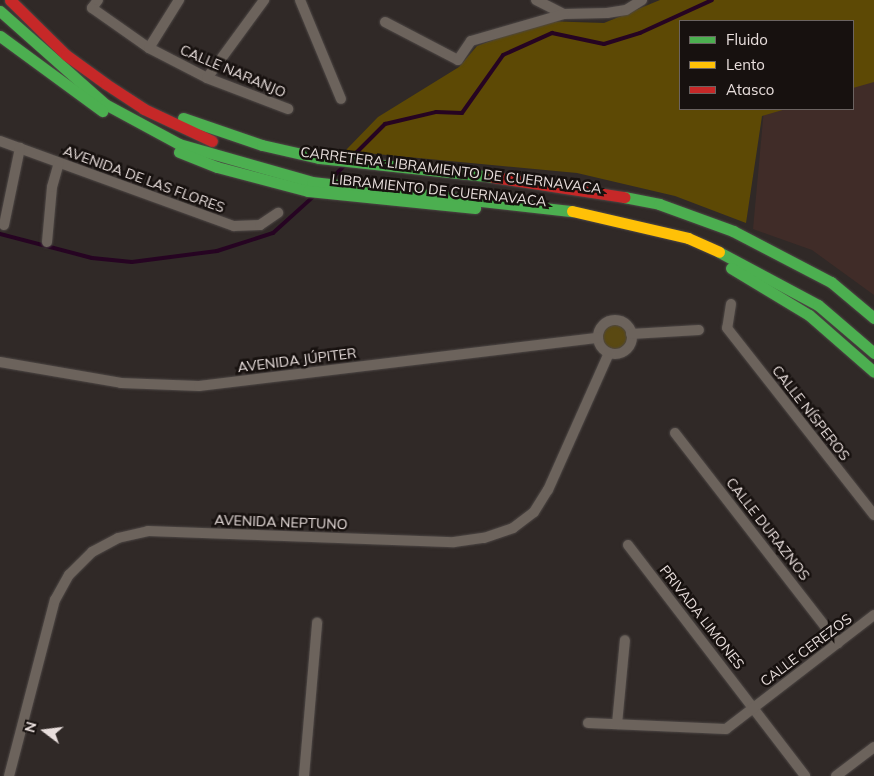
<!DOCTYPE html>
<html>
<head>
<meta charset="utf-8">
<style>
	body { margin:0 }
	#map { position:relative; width:874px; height:776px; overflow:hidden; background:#302927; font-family:Mulish,sans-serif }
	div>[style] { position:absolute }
	.built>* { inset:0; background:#402c28 }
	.green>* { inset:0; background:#5a4912 }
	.round { border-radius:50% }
	.forest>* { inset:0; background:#5d4905 }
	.stream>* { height:4px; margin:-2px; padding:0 2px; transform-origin:2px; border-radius:2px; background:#260422 }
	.roads { filter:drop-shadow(0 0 1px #4d4745) drop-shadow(0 0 1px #4d4745) }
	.street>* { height:10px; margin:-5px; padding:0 5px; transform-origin:5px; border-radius:5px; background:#6c635c }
	.street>.ring { margin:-5px; padding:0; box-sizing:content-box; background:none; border:10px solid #6c635c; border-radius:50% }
	.fast>* { height:11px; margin:-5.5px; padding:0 5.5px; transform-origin:5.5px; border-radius:5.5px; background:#4caf50 }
	.slow>* { height:11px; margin:-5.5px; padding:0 5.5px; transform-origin:5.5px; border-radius:5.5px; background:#ffc107 }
	.jam>* { height:11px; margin:-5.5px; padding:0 5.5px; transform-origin:5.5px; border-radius:5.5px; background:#c62828 }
	span { translate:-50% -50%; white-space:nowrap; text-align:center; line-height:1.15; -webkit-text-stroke:5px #17110f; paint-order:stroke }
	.street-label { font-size:14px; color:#e8dedc }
	.legend { position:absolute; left:679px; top:20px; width:175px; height:90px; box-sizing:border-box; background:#17110f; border:1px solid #6b6361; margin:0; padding:6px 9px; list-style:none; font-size:15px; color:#e8dedc }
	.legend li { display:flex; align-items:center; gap:10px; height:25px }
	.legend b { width:25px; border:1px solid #6b6361 }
	.north { position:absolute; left:20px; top:706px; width:50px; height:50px; -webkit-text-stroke:4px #17110f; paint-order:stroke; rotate:285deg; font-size:14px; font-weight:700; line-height:20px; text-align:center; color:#e8dedc }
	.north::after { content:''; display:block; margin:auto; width:18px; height:22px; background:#e8dedc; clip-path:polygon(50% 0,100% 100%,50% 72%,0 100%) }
</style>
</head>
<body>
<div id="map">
	<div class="built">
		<i style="clip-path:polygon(874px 25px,874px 295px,812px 250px,753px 229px,764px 109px,853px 109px,853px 30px)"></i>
	</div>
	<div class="green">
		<i class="round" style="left:602px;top:324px;width:26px;height:26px"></i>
	</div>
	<div class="forest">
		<i style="clip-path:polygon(660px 0,874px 0,874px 82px,853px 88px,853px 21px,680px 21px,680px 109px,786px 109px,762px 116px,746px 223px,675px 196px,577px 173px,345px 151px,378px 117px,459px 67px,477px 46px,545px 21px,604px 23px)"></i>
	</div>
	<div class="stream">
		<i style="left:352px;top:157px;width:47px;rotate:-45deg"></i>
		<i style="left:385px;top:124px;width:52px;rotate:-13.2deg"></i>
		<i style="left:436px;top:112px;width:26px;rotate:2deg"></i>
		<i style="left:462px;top:113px;width:71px;rotate:-54.7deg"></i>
		<i style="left:503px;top:55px;width:54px;rotate:-24.2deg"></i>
		<i style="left:552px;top:33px;width:53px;rotate:11.9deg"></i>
		<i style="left:604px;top:44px;width:38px;rotate:-17deg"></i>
		<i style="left:640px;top:33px;width:79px;rotate:-24.6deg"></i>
		<i style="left:333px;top:177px;width:16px;rotate:-45deg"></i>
		<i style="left:0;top:234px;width:95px;rotate:14.6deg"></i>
		<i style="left:92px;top:258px;width:40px;rotate:5.7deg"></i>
		<i style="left:132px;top:262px;width:86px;rotate:-7.4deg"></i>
		<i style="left:217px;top:251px;width:59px;rotate:-17.8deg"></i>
		<i style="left:273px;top:233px;width:55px;rotate:-42.1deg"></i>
	</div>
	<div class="roads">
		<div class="street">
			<i style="left:98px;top:0;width:10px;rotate:127deg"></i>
			<i style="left:92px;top:8px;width:70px;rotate:35.1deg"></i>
			<i style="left:149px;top:48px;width:65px;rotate:27.3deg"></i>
			<i style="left:207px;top:78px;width:87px;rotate:20.9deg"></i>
			<i style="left:300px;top:0;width:107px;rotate:67.5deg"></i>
			<i style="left:536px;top:0;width:31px;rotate:27deg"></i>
			<i style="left:564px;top:14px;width:43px;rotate:-1.3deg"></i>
			<i style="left:607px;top:13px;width:19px;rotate:-9deg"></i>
			<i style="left:626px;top:10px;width:19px;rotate:-32deg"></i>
			<i style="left:385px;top:22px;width:82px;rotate:27.5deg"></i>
			<i style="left:458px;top:60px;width:23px;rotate:-56deg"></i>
			<i style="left:471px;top:41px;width:97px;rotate:-16.2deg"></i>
			<i style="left:149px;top:48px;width:57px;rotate:-58deg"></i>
			<i style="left:207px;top:78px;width:97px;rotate:-53.8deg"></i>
			<i style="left:0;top:141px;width:249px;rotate:20deg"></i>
			<i style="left:234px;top:226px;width:26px;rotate:-2deg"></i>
			<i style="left:260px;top:225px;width:22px;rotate:-34deg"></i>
			<i style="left:4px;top:225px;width:79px;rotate:-78.3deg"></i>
			<i style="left:47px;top:242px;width:55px;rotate:-84.8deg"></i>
			<i style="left:52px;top:187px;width:25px;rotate:-74deg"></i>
			<i style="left:731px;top:304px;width:24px;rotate:99deg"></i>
			<i style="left:727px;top:328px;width:238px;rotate:51.8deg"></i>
			<i class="ring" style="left:598px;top:320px;width:24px;height:24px"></i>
			<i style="left:631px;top:334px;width:68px;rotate:-3.4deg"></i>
			<i style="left:0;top:362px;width:123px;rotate:9.8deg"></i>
			<i style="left:121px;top:383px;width:78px;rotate:2.2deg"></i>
			<i style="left:199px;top:386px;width:402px;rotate:-6.9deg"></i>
			<i style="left:675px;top:433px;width:266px;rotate:52.2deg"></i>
			<i style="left:628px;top:545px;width:291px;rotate:52.5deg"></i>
			<i style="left:588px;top:723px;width:138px;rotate:2.5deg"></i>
			<i style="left:726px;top:729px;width:187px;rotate:-37.6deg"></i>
			<i style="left:617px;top:724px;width:84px;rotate:-84.6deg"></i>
			<i style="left:9px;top:776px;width:182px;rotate:-75.4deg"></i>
			<i style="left:55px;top:600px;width:29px;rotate:-61deg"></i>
			<i style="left:69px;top:575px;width:33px;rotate:-45deg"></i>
			<i style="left:92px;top:552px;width:30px;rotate:-28deg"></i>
			<i style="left:118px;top:538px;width:31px;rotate:-13deg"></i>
			<i style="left:148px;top:531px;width:306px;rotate:2.1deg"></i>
			<i style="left:454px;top:542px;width:30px;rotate:-8deg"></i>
			<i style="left:484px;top:538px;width:31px;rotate:-19deg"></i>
			<i style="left:513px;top:528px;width:26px;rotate:-37deg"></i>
			<i style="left:534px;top:512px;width:26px;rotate:-58deg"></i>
			<i style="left:548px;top:490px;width:150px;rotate:-66deg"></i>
			<i style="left:304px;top:776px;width:154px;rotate:-85.1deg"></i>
			<i style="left:836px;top:776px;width:48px;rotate:-37.3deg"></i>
		</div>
		<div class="fast">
			<i style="left:0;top:11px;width:140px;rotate:41.5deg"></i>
			<i style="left:105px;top:104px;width:84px;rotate:28.4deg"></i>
			<i style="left:179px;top:144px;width:138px;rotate:15.9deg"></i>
			<i style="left:312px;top:182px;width:262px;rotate:6.4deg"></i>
			<i style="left:0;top:36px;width:127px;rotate:36.3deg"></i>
			<i style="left:183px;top:118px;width:83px;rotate:18.9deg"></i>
			<i style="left:262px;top:145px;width:58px;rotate:12.8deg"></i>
			<i style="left:319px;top:158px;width:175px;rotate:6.2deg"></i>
			<i style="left:179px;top:152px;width:41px;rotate:21.5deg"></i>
			<i style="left:217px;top:167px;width:94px;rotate:14.8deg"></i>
			<i style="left:308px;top:191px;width:168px;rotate:5.8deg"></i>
			<i style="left:624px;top:197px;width:36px;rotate:11deg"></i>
			<i style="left:659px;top:204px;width:79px;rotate:20deg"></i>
			<i style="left:733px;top:231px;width:110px;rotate:27.5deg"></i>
			<i style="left:831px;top:282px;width:56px;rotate:39.9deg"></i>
			<i style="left:719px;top:252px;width:112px;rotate:28.2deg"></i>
			<i style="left:818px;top:305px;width:74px;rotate:40.6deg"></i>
			<i style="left:731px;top:268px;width:91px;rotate:31.1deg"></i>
			<i style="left:809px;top:315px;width:86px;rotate:41.2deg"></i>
		</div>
		<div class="slow">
			<i style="left:572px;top:211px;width:119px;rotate:13.1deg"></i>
			<i style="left:688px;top:238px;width:34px;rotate:24deg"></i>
		</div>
		<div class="jam">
			<i style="left:10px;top:0;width:78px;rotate:44.5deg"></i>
			<i style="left:66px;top:55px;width:49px;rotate:35.9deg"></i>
			<i style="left:106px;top:84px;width:45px;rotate:33.3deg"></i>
			<i style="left:144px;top:109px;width:75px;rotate:25.2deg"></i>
			<i style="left:493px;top:177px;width:133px;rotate:8.7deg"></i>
		</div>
	</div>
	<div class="street-label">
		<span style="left:233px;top:71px;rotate:23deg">CALLE NARANJO</span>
		<span style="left:451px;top:170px;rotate:7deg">CARRETERA LIBRAMIENTO DE CUERNAVACA</span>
		<span style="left:144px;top:179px;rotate:20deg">AVENIDA DE LAS FLORES</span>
		<span style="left:439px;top:190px;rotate:6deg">LIBRAMIENTO DE CUERNAVACA</span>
		<span style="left:297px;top:360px;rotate:-7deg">AVENIDA JÚPITER</span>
		<span style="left:811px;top:413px;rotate:52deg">CALLE NÍSPEROS</span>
		<span style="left:281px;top:522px;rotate:2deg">AVENIDA NEPTUNO</span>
		<span style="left:768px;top:529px;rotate:52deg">CALLE DURAZNOS</span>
		<span style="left:702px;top:617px;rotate:52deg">PRIVADA LIMONES</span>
		<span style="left:806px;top:650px;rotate:-37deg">CALLE CEREZOS</span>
	</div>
	<ul class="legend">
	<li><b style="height:6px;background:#4caf50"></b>Fluido</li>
	<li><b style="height:6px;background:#ffc107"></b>Lento</li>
	<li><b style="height:6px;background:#c62828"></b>Atasco</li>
	</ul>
	<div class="north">N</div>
</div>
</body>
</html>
